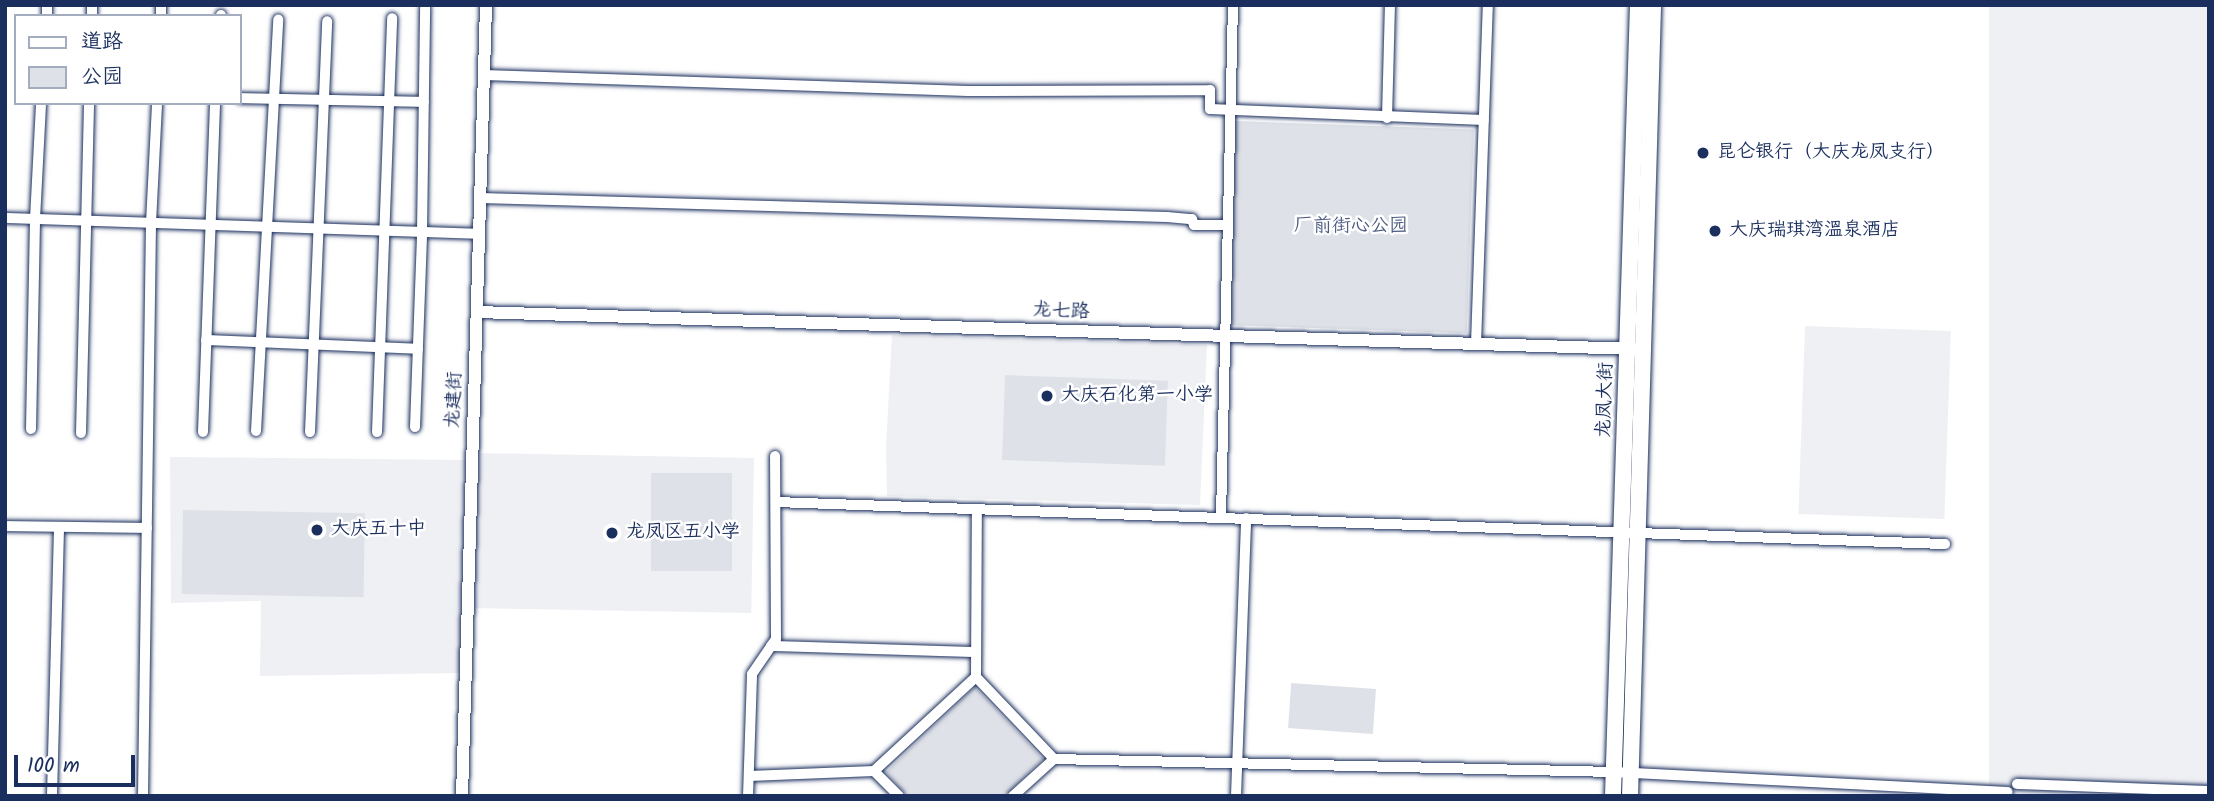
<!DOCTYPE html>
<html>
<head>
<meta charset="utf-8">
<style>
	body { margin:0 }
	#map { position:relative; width:2214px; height:801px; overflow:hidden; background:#fff; font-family:Kalam,"LXGW WenKai TC",sans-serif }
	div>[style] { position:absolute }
	.built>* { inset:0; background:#eff0f4; transform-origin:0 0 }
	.green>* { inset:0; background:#dee1e7; transform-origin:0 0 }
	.roads { filter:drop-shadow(0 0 2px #1b2f5e) drop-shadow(0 0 2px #1b2f5e) }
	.minor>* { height:10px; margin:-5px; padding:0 5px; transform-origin:5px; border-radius:5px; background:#fff }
	.tertiary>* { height:12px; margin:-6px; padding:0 6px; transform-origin:6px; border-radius:6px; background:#fff }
	.primary>* { height:16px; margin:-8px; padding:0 8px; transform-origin:8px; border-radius:8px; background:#fff }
	.dots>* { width:19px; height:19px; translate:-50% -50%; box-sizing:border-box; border:4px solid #fff; border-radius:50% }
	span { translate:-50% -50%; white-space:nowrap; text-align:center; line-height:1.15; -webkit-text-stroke:5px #fff; paint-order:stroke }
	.poi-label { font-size:19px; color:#1b2f5e }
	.left { translate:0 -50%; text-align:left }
	.park-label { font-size:19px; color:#4c5c80 }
	.street-label { font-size:19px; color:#1b2f5e }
	.frame { position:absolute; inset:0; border:7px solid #1b2f5e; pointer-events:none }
	.legend { position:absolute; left:14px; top:14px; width:228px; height:91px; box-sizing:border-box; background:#fff; border:2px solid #a4acbf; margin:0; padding:9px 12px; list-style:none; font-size:21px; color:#1b2f5e }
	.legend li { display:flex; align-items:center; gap:14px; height:35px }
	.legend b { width:35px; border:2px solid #a4acbf }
	.scale { position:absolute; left:14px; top:755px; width:121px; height:32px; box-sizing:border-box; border:4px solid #1b2f5e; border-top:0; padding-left:9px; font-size:21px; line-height:24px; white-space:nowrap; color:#1b2f5e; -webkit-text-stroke:5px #fff; paint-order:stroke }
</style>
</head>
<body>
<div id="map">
	<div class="built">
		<i style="left:1989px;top:5px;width:220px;height:791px"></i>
		<i style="left:1805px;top:326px;width:146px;height:188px;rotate:2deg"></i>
		<i style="clip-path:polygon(892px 335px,1207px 345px,1200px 505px,887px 496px,886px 447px)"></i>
		<i style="left:473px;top:453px;width:281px;height:155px;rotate:1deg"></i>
		<i style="clip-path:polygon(170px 457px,465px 460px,461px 673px,260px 676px,261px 601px,171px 603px)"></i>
	</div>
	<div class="green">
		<i style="left:1234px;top:121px;width:240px;height:204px;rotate:2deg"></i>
		<i style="left:1005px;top:375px;width:163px;height:85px;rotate:2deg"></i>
		<i style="left:651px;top:473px;width:81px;height:98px"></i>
		<i style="left:183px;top:510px;width:182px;height:84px;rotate:1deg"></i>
		<i style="clip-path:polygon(975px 687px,1043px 759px,1004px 796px,908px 796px,886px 772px)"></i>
		<i style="left:1376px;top:689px;width:45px;height:85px;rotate:94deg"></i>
	</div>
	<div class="roads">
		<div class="minor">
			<i style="left:47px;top:16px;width:11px;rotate:-90deg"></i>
			<i style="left:92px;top:16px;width:11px;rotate:-90deg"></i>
			<i style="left:161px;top:16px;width:11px;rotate:-90deg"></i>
			<i style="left:221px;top:16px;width:1px;rotate:-90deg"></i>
			<i style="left:484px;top:75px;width:484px;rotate:1.9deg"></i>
			<i style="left:968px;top:91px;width:242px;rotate:-0.2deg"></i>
			<i style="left:1210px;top:90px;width:19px;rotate:90deg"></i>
			<i style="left:1210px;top:109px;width:274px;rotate:2.3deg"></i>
			<i style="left:240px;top:98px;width:184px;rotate:1.2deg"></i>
			<i style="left:1387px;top:118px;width:113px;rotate:-88.5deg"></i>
			<i style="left:480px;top:198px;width:687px;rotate:1.58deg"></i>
			<i style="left:1167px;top:217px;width:25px;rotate:5deg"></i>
			<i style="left:1192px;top:219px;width:6px;rotate:72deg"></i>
			<i style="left:1194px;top:225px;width:32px"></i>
			<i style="left:5px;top:218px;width:474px;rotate:1.9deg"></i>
			<i style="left:206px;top:340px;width:212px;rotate:2.4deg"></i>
			<i style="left:1476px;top:344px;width:339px;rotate:-88deg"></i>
			<i style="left:415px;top:427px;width:195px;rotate:-87.9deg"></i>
			<i style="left:422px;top:232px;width:224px;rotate:-89.2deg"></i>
			<i style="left:31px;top:429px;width:210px;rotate:-88.9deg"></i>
			<i style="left:35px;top:219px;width:116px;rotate:-87deg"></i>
			<i style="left:256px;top:431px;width:412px;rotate:-86.9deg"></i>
			<i style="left:203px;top:432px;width:329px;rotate:-87.9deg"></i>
			<i style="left:310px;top:432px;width:411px;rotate:-87.6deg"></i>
			<i style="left:377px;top:432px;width:414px;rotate:-87.9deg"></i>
			<i style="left:81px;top:433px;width:330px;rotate:-88.6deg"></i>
			<i style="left:776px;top:502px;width:1170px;rotate:2.06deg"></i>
			<i style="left:1221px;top:517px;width:512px;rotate:-88.66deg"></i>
			<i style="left:5px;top:526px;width:142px;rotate:0.8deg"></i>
			<i style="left:771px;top:646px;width:205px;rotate:1.7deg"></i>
			<i style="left:976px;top:677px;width:168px;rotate:-89.7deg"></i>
			<i style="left:749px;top:776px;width:125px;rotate:-2.3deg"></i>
			<i style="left:2017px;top:784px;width:192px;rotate:2.1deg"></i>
			<i style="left:52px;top:796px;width:269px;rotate:-88.5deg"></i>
			<i style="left:143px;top:796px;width:573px;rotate:-89.2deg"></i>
			<i style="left:151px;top:223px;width:120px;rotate:-87.1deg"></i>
			<i style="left:748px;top:796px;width:122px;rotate:-88.1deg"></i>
			<i style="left:752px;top:674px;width:42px;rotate:-55.6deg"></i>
			<i style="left:776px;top:639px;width:183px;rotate:-90.3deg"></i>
			<i style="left:899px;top:796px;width:35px;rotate:-135deg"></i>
			<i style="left:874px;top:771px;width:139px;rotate:-42.7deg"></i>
			<i style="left:976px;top:677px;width:113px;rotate:46.4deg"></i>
			<i style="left:1013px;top:796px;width:55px;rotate:-42.1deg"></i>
			<i style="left:1054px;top:759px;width:560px;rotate:1.33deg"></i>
			<i style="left:1614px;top:772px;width:394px;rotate:2.9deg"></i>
			<i style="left:1236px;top:796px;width:278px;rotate:-87.9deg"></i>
		</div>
		<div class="tertiary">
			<i style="left:477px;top:312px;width:1158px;rotate:1.83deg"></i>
			<i style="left:462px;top:796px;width:791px;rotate:-88.26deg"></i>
		</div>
		<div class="primary">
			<i style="left:1613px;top:796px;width:791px;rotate:-88.19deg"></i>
			<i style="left:1630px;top:796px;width:791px;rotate:-88.33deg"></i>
		</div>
	</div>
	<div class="dots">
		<i style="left:1703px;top:153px;background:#1b2f5e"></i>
		<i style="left:1715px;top:231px;background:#1b2f5e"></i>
		<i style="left:1047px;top:396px;background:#1b2f5e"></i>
		<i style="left:317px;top:530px;background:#1b2f5e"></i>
		<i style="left:612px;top:533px;background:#1b2f5e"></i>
	</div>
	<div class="poi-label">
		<span class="left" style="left:1717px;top:153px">昆仑银行（大庆龙凤支行）</span>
		<span class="left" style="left:1729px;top:231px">大庆瑞琪湾温泉酒店</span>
		<span class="left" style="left:1061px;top:396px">大庆石化第一小学</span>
		<span class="left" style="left:331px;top:530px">大庆五十中</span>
		<span class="left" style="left:626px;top:533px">龙凤区五小学</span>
	</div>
	<div class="park-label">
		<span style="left:1351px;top:227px">厂前街心公园</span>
	</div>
	<div class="street-label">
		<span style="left:1061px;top:312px;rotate:2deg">龙七路</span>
		<span style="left:455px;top:400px;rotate:-88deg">龙建街</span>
		<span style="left:1606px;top:400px;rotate:-88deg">龙凤大街</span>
	</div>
	<div class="frame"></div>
	<ul class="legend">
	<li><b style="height:9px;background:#fff"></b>道路</li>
	<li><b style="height:19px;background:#dee1e7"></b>公园</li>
	</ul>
	<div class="scale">100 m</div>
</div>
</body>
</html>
